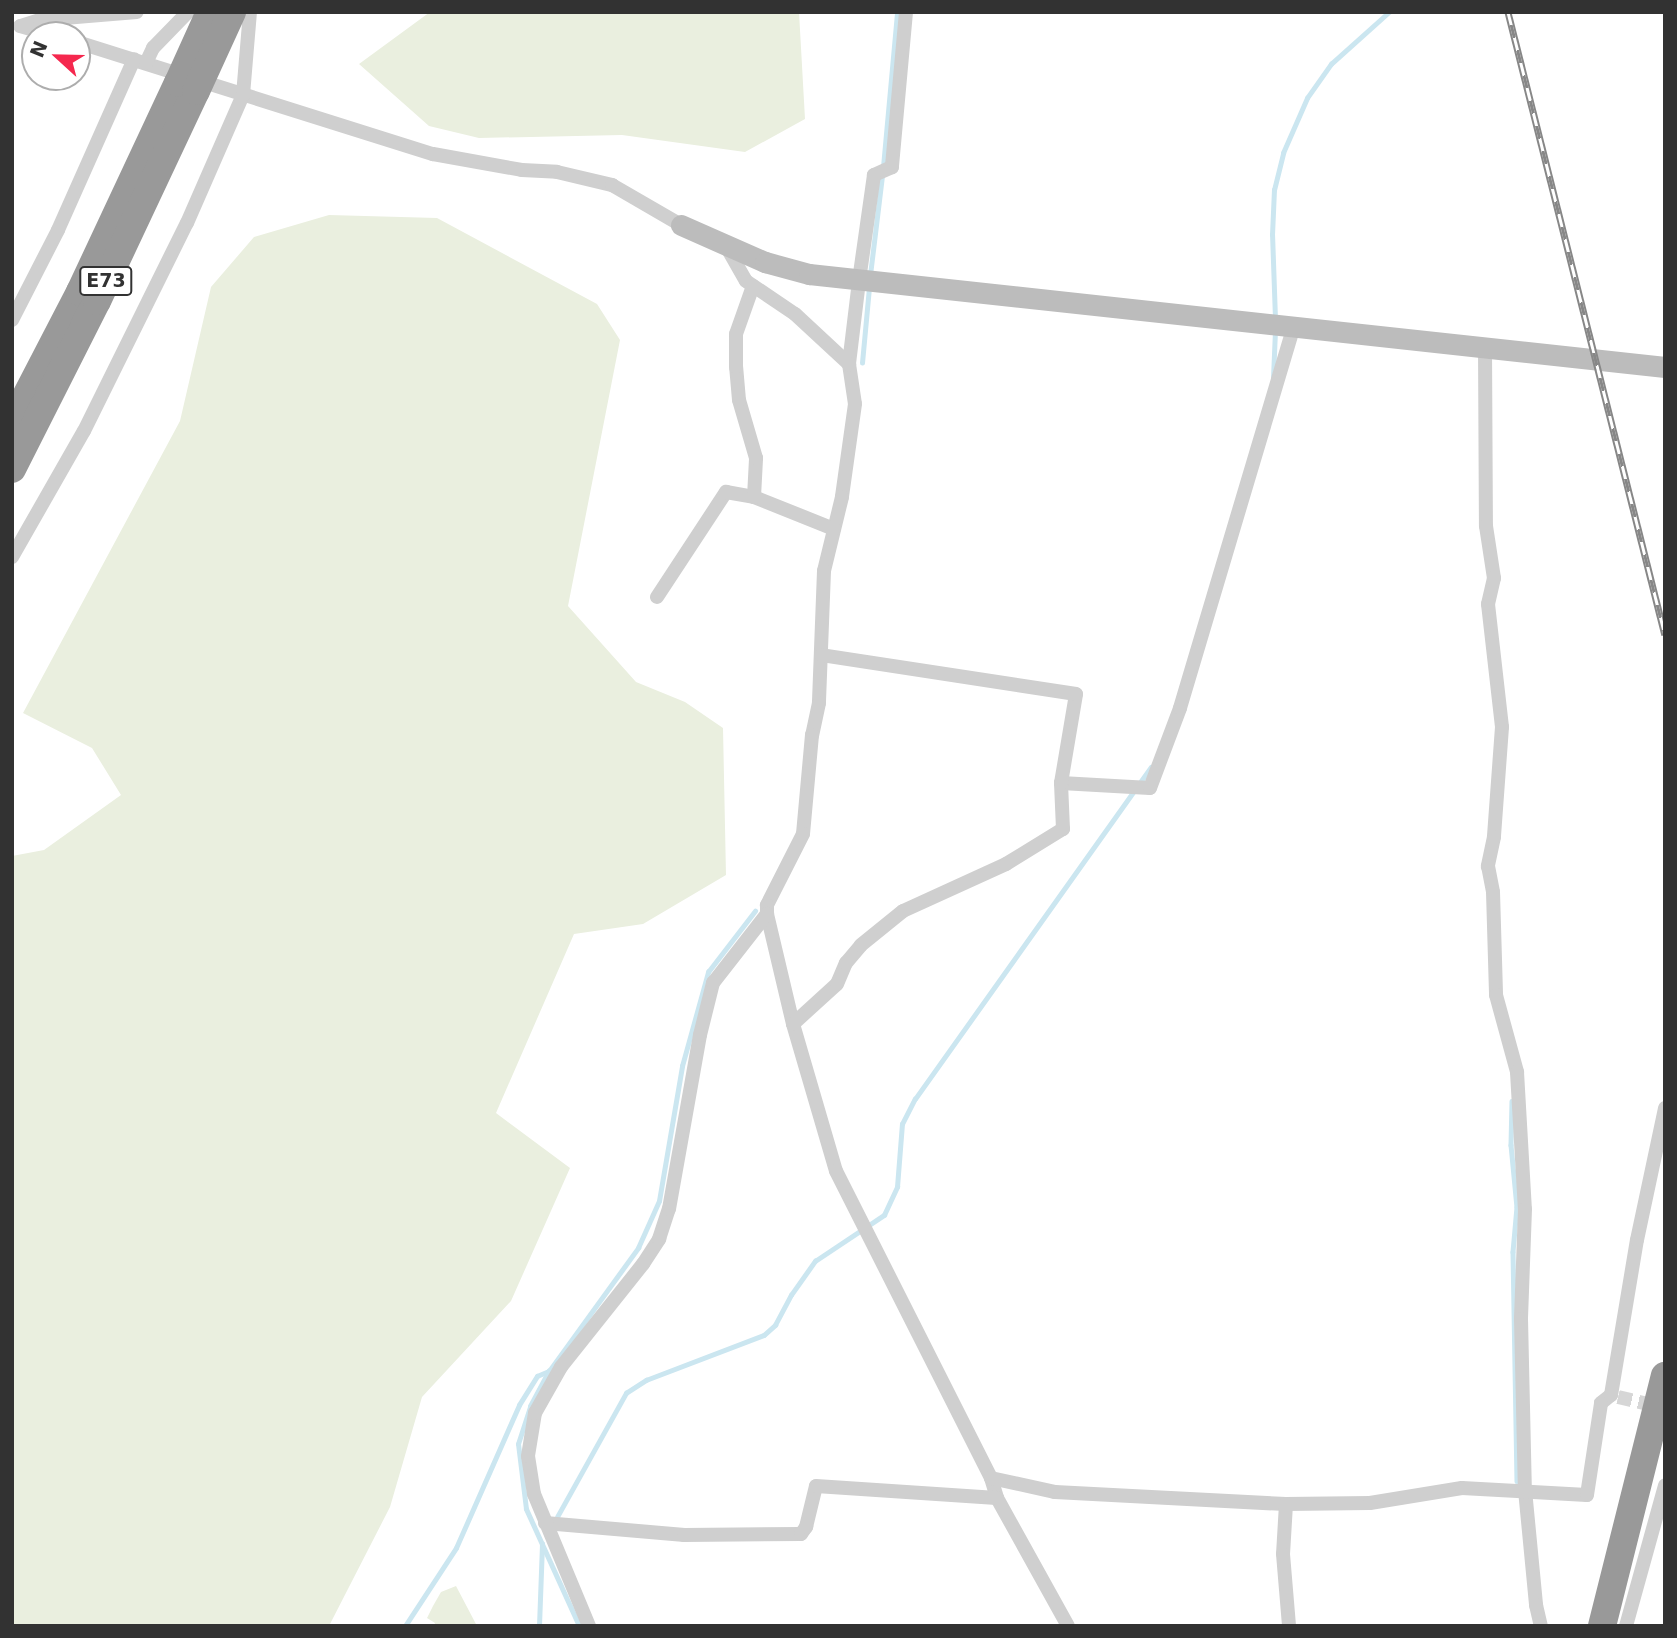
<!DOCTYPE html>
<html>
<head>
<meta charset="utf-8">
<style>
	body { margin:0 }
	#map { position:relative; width:1677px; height:1638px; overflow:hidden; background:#fff; font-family:"DejaVu Sans",sans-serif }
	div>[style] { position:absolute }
	.green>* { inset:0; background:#eaefdf }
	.stream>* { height:4.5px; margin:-2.25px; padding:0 2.25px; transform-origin:2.25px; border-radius:2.25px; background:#cbe6f0 }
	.street-tunnel>* { height:14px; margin-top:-7px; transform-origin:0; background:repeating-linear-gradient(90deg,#d6d6d6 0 14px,transparent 0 21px) }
	.street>* { height:14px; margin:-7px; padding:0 7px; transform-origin:7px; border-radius:7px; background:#cfcfcf }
	.secondary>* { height:21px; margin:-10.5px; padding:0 10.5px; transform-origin:10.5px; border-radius:10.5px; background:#bcbcbc }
	.highway>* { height:28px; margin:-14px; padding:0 14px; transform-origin:14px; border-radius:14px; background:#999 }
	.rail>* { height:7px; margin-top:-3.5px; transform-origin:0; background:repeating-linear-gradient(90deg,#fff 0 13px,#878787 0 26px); box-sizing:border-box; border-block:2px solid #878787 }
	.highway-bridge>* { height:28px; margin:-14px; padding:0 14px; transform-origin:14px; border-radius:14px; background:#999 }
	span { translate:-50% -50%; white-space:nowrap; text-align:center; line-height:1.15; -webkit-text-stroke:7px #fff; paint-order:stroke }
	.shield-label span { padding:2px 5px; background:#fff; border:2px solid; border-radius:5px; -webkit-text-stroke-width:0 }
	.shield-label { font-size:19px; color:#323232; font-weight:700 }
	.frame { position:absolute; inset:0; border:14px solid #323232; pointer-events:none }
	.north { position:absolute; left:21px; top:21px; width:70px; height:70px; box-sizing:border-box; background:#fff; border:2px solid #adadad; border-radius:50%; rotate:292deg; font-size:19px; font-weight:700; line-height:28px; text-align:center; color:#323232 }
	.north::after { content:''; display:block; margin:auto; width:24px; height:32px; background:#f5284e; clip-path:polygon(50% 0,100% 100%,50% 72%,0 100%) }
</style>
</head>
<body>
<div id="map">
	<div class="green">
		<i style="clip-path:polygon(430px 12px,799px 12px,805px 119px,745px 152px,622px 135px,479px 138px,429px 126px,359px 64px)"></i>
		<i style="clip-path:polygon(329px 215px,437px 218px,597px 304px,620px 340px,568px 606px,636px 682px,685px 702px,723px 728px,726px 875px,643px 924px,574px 934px,496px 1113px,570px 1168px,511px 1301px,422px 1397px,390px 1507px,329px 1626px,12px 1626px,12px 856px,44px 850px,121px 795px,92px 748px,23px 713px,180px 421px,211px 287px,254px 237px)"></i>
		<i style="clip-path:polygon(456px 1586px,477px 1626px,434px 1626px,435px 1623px,427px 1618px,433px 1606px,441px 1592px)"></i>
	</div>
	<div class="stream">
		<i style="left:883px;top:167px;width:156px;rotate:-84.8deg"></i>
		<i style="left:870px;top:275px;width:100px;rotate:-83.1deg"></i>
		<i style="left:1275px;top:319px;width:84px;rotate:-92deg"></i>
		<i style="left:1272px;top:235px;width:45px;rotate:-87.5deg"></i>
		<i style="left:1274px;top:190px;width:38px;rotate:-76deg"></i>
		<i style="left:1283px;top:153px;width:60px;rotate:-66.4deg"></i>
		<i style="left:1307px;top:98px;width:42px;rotate:-54.8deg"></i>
		<i style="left:1331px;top:64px;width:78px;rotate:-41.9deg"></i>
		<i style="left:862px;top:363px;width:76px;rotate:-84.7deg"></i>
		<i style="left:1273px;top:378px;width:47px;rotate:-87.6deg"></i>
		<i style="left:1512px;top:1101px;width:44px;rotate:91.3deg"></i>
		<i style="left:1511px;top:1145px;width:62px;rotate:84.5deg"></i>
		<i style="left:1517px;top:1207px;width:45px;rotate:95.1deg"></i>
		<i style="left:1513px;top:1252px;width:229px;rotate:89deg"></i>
		<i style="left:557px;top:1517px;width:142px;rotate:-60.9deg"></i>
		<i style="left:626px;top:1393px;width:24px;rotate:-33deg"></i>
		<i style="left:646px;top:1380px;width:126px;rotate:-20.9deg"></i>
		<i style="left:764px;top:1335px;width:15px;rotate:-42deg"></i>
		<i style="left:775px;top:1325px;width:34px;rotate:-62deg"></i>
		<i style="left:791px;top:1295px;width:42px;rotate:-54.8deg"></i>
		<i style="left:815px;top:1261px;width:83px;rotate:-33.7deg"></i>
		<i style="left:884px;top:1215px;width:31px;rotate:-65deg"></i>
		<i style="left:897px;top:1187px;width:63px;rotate:-85.5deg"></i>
		<i style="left:902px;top:1124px;width:28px;rotate:-63deg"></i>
		<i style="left:915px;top:1099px;width:407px;rotate:-54.6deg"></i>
		<i style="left:405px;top:1626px;width:93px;rotate:-56.8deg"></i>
		<i style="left:456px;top:1548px;width:156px;rotate:-66.2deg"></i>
		<i style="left:519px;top:1405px;width:34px;rotate:-58deg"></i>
		<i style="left:537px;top:1376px;width:13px;rotate:-23deg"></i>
		<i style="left:539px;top:1626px;width:82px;rotate:-87.9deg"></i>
		<i style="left:579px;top:1626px;width:128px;rotate:-114.4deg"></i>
		<i style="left:526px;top:1509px;width:65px;rotate:-97deg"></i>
		<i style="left:518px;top:1444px;width:40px;rotate:-72deg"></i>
		<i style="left:530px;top:1406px;width:40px;rotate:-62deg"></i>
		<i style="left:549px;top:1371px;width:152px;rotate:-54.1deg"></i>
		<i style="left:638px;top:1248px;width:51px;rotate:-65.9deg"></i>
		<i style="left:659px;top:1201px;width:137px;rotate:-80.3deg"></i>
		<i style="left:682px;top:1066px;width:98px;rotate:-74.5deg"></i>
		<i style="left:708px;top:972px;width:77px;rotate:-52.4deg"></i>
	</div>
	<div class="street-tunnel">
		<i style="left:1618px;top:1397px;width:44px;rotate:13.1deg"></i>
	</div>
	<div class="street">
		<i style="left:906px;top:12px;width:156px;rotate:95.2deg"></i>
		<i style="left:892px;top:167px;width:20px;rotate:156deg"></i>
		<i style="left:874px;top:175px;width:107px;rotate:98.1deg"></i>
		<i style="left:859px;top:281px;width:84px;rotate:96.9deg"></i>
		<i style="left:849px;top:364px;width:40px;rotate:81.5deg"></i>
		<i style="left:855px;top:404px;width:94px;rotate:98deg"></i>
		<i style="left:842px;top:497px;width:76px;rotate:103.7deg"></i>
		<i style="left:824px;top:571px;width:132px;rotate:92.2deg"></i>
		<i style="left:819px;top:703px;width:33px;rotate:102deg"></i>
		<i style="left:812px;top:735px;width:99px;rotate:95.2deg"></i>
		<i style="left:803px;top:834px;width:80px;rotate:116.9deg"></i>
		<i style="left:767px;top:905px;width:9px;rotate:90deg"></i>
		<i style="left:767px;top:914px;width:113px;rotate:76.7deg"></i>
		<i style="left:793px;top:1024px;width:153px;rotate:73.7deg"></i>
		<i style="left:836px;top:1171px;width:344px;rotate:63.2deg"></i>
		<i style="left:991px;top:1478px;width:21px;rotate:73deg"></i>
		<i style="left:997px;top:1498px;width:146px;rotate:61deg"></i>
		<i style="left:20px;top:26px;width:33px;rotate:16deg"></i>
		<i style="left:21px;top:26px;width:20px;rotate:-18deg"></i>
		<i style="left:40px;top:20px;width:97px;rotate:-4.7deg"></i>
		<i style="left:77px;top:42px;width:373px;rotate:17.5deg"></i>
		<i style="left:433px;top:154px;width:90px;rotate:10.2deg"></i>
		<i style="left:522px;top:170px;width:35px;rotate:3deg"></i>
		<i style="left:557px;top:172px;width:57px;rotate:13.3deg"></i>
		<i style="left:612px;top:185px;width:80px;rotate:30.1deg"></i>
		<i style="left:146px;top:63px;width:17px;rotate:-65deg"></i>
		<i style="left:153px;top:48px;width:50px;rotate:-45.8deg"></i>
		<i style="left:726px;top:246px;width:40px;rotate:60.3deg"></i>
		<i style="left:746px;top:281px;width:59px;rotate:34deg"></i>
		<i style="left:795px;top:314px;width:74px;rotate:42.8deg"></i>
		<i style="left:12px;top:320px;width:101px;rotate:-62.9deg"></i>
		<i style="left:58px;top:230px;width:187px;rotate:-66deg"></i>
		<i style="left:1485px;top:347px;width:179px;rotate:89.7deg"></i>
		<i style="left:1486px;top:526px;width:53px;rotate:81.3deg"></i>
		<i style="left:1494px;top:578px;width:27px;rotate:103deg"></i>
		<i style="left:1488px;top:604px;width:124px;rotate:83.5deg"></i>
		<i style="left:1502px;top:727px;width:110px;rotate:94.2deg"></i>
		<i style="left:1494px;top:837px;width:30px;rotate:102deg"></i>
		<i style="left:1488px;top:866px;width:26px;rotate:79deg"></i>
		<i style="left:1493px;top:892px;width:103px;rotate:88.3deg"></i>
		<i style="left:1496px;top:995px;width:80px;rotate:74.7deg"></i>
		<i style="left:1517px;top:1072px;width:137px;rotate:86.7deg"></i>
		<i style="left:1525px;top:1209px;width:110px;rotate:92.1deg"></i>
		<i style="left:1521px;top:1319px;width:171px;rotate:88.7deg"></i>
		<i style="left:1525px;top:1490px;width:116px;rotate:84.5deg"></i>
		<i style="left:1536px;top:1605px;width:22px;rotate:77deg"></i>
		<i style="left:754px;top:497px;width:86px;rotate:21.8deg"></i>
		<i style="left:12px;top:557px;width:145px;rotate:-60.3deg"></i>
		<i style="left:84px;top:431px;width:232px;rotate:-63.7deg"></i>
		<i style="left:187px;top:223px;width:140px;rotate:-66.4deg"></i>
		<i style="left:243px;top:95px;width:83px;rotate:-85.2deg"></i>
		<i style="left:657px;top:597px;width:126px;rotate:-56.7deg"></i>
		<i style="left:726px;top:492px;width:28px;rotate:10deg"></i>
		<i style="left:754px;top:497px;width:39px;rotate:-87deg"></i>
		<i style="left:756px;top:458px;width:60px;rotate:-106.3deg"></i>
		<i style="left:739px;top:400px;width:33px;rotate:-95deg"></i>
		<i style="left:736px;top:367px;width:33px;rotate:-90deg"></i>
		<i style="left:736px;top:334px;width:51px;rotate:-70.5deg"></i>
		<i style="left:1061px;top:783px;width:89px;rotate:3.2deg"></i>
		<i style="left:1150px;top:788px;width:85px;rotate:-69.4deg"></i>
		<i style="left:1180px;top:708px;width:399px;rotate:-73.4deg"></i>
		<i style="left:793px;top:1024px;width:59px;rotate:-42.3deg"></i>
		<i style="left:837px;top:984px;width:23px;rotate:-67deg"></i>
		<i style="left:846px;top:963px;width:23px;rotate:-50deg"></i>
		<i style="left:861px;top:945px;width:54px;rotate:-39deg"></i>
		<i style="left:903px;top:911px;width:113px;rotate:-24.5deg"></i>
		<i style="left:1006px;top:864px;width:67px;rotate:-31.6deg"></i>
		<i style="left:1063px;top:829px;width:46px;rotate:-92.5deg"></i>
		<i style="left:1061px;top:783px;width:90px;rotate:-80.4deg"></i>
		<i style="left:1076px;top:694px;width:257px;rotate:-171.3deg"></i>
		<i style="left:991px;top:1478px;width:66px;rotate:12.3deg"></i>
		<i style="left:1055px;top:1492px;width:231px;rotate:3deg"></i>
		<i style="left:1286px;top:1504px;width:84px;rotate:-0.7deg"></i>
		<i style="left:1370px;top:1503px;width:93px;rotate:-9.3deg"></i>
		<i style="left:1462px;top:1488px;width:125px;rotate:3.2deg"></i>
		<i style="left:1587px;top:1495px;width:93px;rotate:-81.3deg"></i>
		<i style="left:1601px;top:1403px;width:13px;rotate:-39deg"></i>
		<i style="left:1611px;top:1395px;width:157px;rotate:-80.5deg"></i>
		<i style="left:1637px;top:1240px;width:135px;rotate:-78deg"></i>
		<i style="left:1286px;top:1504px;width:50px;rotate:93.4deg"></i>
		<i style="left:1283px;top:1554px;width:72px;rotate:85.2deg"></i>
		<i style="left:545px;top:1523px;width:140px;rotate:4.9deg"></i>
		<i style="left:684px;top:1535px;width:117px;rotate:-0.5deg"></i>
		<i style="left:801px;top:1534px;width:9px;rotate:-54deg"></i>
		<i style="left:806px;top:1527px;width:42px;rotate:-76.3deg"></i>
		<i style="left:816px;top:1486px;width:181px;rotate:3.8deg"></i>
		<i style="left:589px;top:1626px;width:143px;rotate:-112.6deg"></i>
		<i style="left:534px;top:1494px;width:38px;rotate:-99deg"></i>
		<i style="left:528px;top:1456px;width:44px;rotate:-80.8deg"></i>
		<i style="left:535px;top:1413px;width:53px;rotate:-60.5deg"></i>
		<i style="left:561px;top:1367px;width:132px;rotate:-51.5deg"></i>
		<i style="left:643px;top:1264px;width:30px;rotate:-57deg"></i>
		<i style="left:659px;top:1239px;width:32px;rotate:-72deg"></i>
		<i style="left:669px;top:1209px;width:177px;rotate:-79.9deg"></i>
		<i style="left:700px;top:1035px;width:54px;rotate:-76deg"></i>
		<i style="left:713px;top:983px;width:88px;rotate:-52deg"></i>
		<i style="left:1626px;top:1626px;width:146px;rotate:-74.5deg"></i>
	</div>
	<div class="secondary">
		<i style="left:681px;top:225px;width:92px;rotate:23.8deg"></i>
		<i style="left:765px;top:262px;width:46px;rotate:15.3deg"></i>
		<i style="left:809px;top:274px;width:861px;rotate:6.2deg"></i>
	</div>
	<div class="highway">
		<i style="left:12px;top:423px;width:148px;rotate:-62.6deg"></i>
		<i style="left:80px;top:292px;width:231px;rotate:-64.9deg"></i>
		<i style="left:12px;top:469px;width:188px;rotate:-63.2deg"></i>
		<i style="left:97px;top:301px;width:232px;rotate:-64.8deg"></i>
		<i style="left:1602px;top:1626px;width:258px;rotate:-75.9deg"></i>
	</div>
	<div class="rail">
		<i style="left:1508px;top:12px;width:642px;rotate:75.86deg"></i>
	</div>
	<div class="highway-bridge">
		<i style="left:178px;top:83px;width:78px;rotate:-65.7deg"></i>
		<i style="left:196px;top:91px;width:87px;rotate:-65.5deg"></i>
	</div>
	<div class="shield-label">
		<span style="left:106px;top:281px">E73</span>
	</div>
	<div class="frame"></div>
	<div class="north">N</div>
</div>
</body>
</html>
